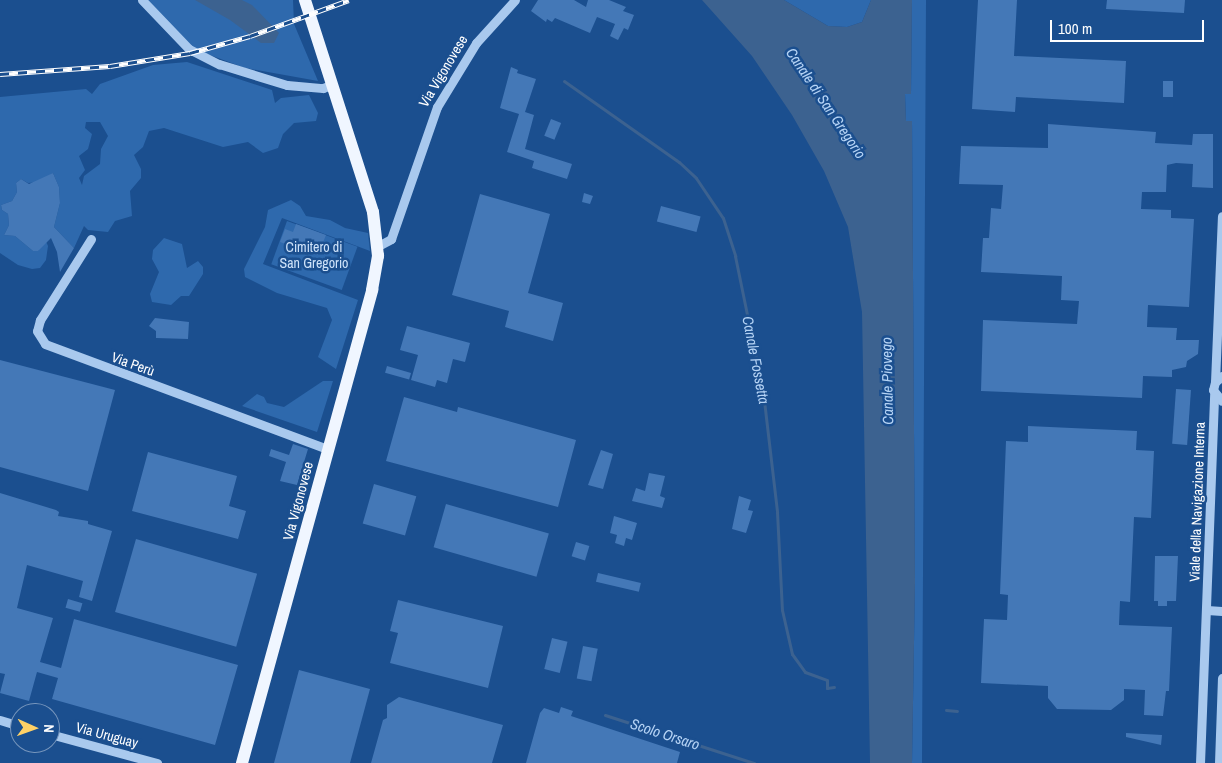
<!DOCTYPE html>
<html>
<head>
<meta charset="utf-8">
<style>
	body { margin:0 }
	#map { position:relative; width:1222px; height:763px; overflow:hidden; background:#1b4f8f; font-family:"Archivo Narrow",sans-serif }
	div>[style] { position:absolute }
	.green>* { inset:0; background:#2e69ad; transform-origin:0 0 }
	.water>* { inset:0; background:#3c6290 }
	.stream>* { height:3px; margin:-1.5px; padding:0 1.5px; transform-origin:1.5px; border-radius:1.5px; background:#3c6290 }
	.building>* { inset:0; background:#4478b7; transform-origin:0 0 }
	.minor>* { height:9px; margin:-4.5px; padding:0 4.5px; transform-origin:4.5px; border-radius:4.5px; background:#a9c9ee }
	.major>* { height:12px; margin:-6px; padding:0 6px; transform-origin:6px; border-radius:6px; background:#f0f6ff }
	.rail>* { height:5px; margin-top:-2.5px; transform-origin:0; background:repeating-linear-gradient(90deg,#1b4f8f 0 9px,#fff 0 18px); box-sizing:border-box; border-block:1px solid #fff }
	span { translate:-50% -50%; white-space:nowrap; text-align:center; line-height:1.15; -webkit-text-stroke:5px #1b4f8f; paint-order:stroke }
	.street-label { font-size:14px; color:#fff }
	.park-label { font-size:14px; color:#cfe3fa }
	.water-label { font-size:15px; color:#b5d3f5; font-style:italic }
	.north { position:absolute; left:10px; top:703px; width:50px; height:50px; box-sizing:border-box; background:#1b4f8f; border:1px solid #7695bc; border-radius:50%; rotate:92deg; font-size:14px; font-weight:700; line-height:20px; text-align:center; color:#fff }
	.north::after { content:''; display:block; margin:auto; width:18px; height:22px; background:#ffd166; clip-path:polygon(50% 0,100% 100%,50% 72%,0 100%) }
	.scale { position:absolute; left:1050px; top:20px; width:154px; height:22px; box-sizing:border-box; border:2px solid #fff; border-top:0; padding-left:6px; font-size:15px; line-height:18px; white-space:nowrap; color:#fff; -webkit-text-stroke:4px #1b4f8f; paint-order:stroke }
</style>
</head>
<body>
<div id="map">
	<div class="green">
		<i style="clip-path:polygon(148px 0,293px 0,294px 24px,318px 81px,245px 68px,191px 48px)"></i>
		<i style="clip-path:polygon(784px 0,871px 0,862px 22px,847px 27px,828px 26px)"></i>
		<i style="clip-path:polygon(912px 0,926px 0,922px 763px,912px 763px,915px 582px,912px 121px,906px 121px,905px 94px,911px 93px)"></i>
		<i style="clip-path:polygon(evenodd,187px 62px,272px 90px,275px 103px,281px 98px,309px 95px,318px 113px,316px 121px,294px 123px,283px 134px,278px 148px,263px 153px,248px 142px,223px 147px,164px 128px,149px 131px,143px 147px,134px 155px,141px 169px,141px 178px,130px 191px,132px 216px,115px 221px,108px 232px,88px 230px,84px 226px,74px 248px,54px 227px,60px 203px,59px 187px,53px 173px,40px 182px,28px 183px,21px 179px,16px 183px,17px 192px,12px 201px,1px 205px,2px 210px,8px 214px,9px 225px,4px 235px,15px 236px,33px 251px,38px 251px,45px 239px,48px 246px,46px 260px,40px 268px,32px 269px,18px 265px,0 253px,0 97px,86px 89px,92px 94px,100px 84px,153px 65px,187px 62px,86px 122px,100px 122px,108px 136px,101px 149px,100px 164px,84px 176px,82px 185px,79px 178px,85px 170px,79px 156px,88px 149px,92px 134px,85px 128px,86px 122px)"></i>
		<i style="clip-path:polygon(291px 200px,300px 206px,306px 216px,330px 220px,345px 228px,368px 233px,370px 251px,282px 218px,263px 264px,358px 300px,336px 369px,318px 357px,332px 320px,327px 308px,277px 293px,245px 277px,244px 269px,265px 227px,268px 210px)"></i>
		<i style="left:287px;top:221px;width:75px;height:46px;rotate:20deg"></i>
		<i style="clip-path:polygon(164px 238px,182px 244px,187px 268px,198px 261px,203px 267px,203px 274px,189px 296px,181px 296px,171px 305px,152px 302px,150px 294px,159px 272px,152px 259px,153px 250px)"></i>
		<i style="clip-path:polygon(323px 381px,333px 381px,317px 432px,242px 406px,257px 394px,264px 397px,267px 403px,284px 407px)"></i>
	</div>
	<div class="water">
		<i style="clip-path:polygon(195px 0,242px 0,252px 5px,279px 33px,274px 43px,261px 43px,230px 20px)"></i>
		<i style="clip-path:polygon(702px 0,784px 0,828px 26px,847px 27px,862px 22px,871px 0,912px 0,911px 94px,905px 94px,906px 121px,912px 121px,915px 582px,912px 763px,870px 763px,862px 312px,848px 227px,824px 171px,792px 115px,752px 56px)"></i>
	</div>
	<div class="stream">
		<i style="left:564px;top:81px;width:141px;rotate:35.2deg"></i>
		<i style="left:679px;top:162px;width:23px;rotate:43deg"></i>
		<i style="left:696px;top:178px;width:48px;rotate:56deg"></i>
		<i style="left:723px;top:218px;width:40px;rotate:72deg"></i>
		<i style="left:735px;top:256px;width:139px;rotate:78.4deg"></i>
		<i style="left:763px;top:392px;width:121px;rotate:83.3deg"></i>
		<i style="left:777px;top:512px;width:98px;rotate:87.1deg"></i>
		<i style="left:782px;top:610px;width:45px;rotate:77.2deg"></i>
		<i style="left:792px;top:654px;width:22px;rotate:54deg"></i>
		<i style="left:805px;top:672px;width:23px;rotate:20deg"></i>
		<i style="left:827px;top:680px;width:8px;rotate:90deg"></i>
		<i style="left:827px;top:688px;width:7px;rotate:-8deg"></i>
		<i style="left:946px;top:710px;width:11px;rotate:5deg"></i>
		<i style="left:605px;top:715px;width:157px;rotate:17.9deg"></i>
	</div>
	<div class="building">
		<i style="clip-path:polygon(538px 0,574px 0,586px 7px,588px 0,609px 0,626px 7px,623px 11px,634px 15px,628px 30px,624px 28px,618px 40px,610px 36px,615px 24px,597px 17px,590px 33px,555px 18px,552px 22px,547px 19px,546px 22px,531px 11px)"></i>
		<i style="clip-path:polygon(978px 0,1017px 0,1014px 56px,1126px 61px,1124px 103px,1016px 97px,1015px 112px,972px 109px)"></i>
		<i style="clip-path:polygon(1107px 0,1185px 0,1184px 13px,1106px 9px)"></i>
		<i style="clip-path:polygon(511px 67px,518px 70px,517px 73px,536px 79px,525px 112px,534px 115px,525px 149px,572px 164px,567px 179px,532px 168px,534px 161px,507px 152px,519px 114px,500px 108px)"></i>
		<i style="left:1163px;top:81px;width:10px;height:16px"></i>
		<i style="left:551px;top:119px;width:11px;height:18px;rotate:22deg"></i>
		<i style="clip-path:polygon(1048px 124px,1156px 132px,1155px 143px,1192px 145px,1193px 134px,1213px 134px,1213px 188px,1192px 187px,1193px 164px,1176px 163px,1167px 165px,1166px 192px,1142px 192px,1141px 209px,1171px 210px,1171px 218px,1194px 219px,1189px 307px,1148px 305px,1147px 327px,1177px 328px,1176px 340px,1199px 340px,1198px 354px,1187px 361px,1186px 367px,1172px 370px,1172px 377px,1143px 376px,1142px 398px,981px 391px,983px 320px,1077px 324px,1079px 301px,1061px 300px,1062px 276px,981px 272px,983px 238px,989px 238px,991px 208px,1001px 209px,1003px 185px,959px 184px,961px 146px,1048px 148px)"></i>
		<i style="clip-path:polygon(53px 173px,59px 187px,60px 203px,54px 227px,74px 248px,60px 272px,57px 252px,51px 238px,38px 251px,33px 251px,15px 236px,4px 235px,9px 225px,8px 214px,2px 210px,1px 205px,12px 201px,17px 192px,16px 183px,21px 179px,29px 184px)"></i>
		<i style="clip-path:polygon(584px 193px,593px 196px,590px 204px,582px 202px)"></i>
		<i style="clip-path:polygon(480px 194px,550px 214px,528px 293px,563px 303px,553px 341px,505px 327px,509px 311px,452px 295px)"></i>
		<i style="left:661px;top:206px;width:41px;height:16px;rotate:15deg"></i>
		<i style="clip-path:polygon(296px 224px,326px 235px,318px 255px,280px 242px,285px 229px,293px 232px)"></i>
		<i style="clip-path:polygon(155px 318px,189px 322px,188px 339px,156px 338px,156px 331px,149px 326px)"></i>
		<i style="clip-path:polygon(407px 326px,470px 343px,465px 362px,453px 359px,447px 383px,437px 380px,435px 387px,411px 380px,418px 355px,400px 350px)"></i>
		<i style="clip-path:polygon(0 360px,115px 390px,88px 491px,0 467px)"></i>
		<i style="left:387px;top:366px;width:25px;height:7px;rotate:16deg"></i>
		<i style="left:1176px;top:389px;width:15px;height:55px;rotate:4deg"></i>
		<i style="clip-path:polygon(404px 397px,457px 412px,458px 407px,576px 440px,558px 507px,386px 461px)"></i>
		<i style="clip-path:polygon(1028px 426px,1137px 431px,1136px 450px,1154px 451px,1151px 518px,1134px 517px,1130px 602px,1120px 601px,1119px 625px,1172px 627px,1169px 691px,1166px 691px,1163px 716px,1144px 715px,1145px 690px,1124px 689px,1124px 700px,1111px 710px,1057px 709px,1048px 698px,1048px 686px,981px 683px,984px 619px,1007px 620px,1008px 595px,1000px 594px,1006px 441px,1028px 442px)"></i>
		<i style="clip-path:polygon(293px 444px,308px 449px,297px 485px,280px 481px,286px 462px,269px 456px,271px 449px,289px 455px)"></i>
		<i style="clip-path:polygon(601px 450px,613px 454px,603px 489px,588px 485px)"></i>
		<i style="clip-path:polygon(148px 452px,237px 476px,229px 506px,246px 511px,238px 539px,132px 511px)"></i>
		<i style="clip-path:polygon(649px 473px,665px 476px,660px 496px,665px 498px,662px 508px,632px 501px,636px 488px,645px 491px)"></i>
		<i style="left:374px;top:484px;width:44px;height:41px;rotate:16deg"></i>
		<i style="clip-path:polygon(0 493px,56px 510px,59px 512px,58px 516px,88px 521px,88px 524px,112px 531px,92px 601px,79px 597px,83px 581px,27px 565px,17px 608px,53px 618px,40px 662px,61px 668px,74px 619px,238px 665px,215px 745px,52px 699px,58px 678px,37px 672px,29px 701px,0 693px,5px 674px,0 673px)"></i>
		<i style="clip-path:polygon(739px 496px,751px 500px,748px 510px,753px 511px,746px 533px,732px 529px)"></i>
		<i style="left:446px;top:504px;width:107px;height:45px;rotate:16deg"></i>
		<i style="clip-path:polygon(614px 516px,637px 523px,632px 540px,626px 538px,624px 546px,615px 543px,617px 535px,610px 533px)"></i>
		<i style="left:136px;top:539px;width:126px;height:76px;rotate:16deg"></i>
		<i style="left:576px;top:542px;width:14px;height:15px;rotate:17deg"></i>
		<i style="clip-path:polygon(1155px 556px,1178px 556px,1176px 601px,1167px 601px,1167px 606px,1158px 606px,1158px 601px,1154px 601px)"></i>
		<i style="left:598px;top:573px;width:44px;height:9px;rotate:13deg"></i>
		<i style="left:68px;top:599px;width:15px;height:9px;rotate:16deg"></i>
		<i style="clip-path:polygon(398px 600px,503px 626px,488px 688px,390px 663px,398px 633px,390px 631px)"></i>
		<i style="left:552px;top:638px;width:16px;height:32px;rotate:14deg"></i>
		<i style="left:583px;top:646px;width:15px;height:33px;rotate:11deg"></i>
		<i style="clip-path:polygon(299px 670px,370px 689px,350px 763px,274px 763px)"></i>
		<i style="clip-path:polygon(399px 697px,503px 725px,492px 763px,371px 763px,383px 720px,387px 718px,387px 705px)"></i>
		<i style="clip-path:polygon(561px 707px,573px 711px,571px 716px,680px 752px,677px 763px,526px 763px,540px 713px,544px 708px,559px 713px)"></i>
		<i style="clip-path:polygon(1126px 733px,1162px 735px,1161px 745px,1126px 737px)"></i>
	</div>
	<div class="minor">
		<i style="left:142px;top:0;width:68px;rotate:46.2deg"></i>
		<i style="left:189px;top:49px;width:34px;rotate:27deg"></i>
		<i style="left:219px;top:64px;width:71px;rotate:17.2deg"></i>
		<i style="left:287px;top:85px;width:36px;rotate:5deg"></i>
		<i style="left:323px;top:88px;width:9px;rotate:-21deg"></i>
		<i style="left:91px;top:239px;width:96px;rotate:122.2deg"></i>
		<i style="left:40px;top:320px;width:11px;rotate:105deg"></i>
		<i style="left:37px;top:331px;width:15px;rotate:58deg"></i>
		<i style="left:45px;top:344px;width:302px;rotate:20.4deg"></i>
		<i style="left:378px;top:246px;width:15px;rotate:-28deg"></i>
		<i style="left:391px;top:239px;width:140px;rotate:-70.8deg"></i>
		<i style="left:437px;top:107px;width:75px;rotate:-58.6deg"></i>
		<i style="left:476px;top:43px;width:58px;rotate:-47.8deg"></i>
		<i style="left:1222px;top:376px;width:9px;rotate:139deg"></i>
		<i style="left:1215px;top:382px;width:8px;rotate:104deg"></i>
		<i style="left:1213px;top:390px;width:14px;rotate:51deg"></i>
		<i style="left:1215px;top:382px;width:166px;rotate:-87.6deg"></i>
		<i style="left:1207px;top:610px;width:15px;rotate:4deg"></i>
		<i style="left:0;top:720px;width:21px;rotate:17deg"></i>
		<i style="left:50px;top:734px;width:111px;rotate:15.2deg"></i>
		<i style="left:1200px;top:763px;width:369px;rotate:-87.8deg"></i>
		<i style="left:1219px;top:763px;width:85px;rotate:-88deg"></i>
	</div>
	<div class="major">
		<i style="left:242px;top:763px;width:491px;rotate:-74.6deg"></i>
		<i style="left:372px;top:290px;width:35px;rotate:-80deg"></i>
		<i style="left:378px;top:256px;width:44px;rotate:-96.5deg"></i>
		<i style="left:373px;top:212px;width:223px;rotate:-107.8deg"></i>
	</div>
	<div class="rail">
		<i style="left:0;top:74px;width:110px;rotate:-4.2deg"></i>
		<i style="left:110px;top:66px;width:81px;rotate:-9.2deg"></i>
		<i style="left:190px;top:53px;width:62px;rotate:-15.8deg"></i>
		<i style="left:250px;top:36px;width:105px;rotate:-20deg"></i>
	</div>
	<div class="street-label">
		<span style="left:443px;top:71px;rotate:-59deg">Via Vigonovese</span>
		<span style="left:133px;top:364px;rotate:20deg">Via Perù</span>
		<span style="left:298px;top:501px;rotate:-75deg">Via Vigonovese</span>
		<span style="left:1197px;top:502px;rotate:-88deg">Viale della Navigazione Interna</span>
		<span style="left:107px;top:735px;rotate:15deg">Via Uruguay</span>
	</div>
	<div class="park-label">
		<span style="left:314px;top:255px">Cimitero di<br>San Gregorio</span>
	</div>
	<div class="water-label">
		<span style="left:826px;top:103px;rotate:56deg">Canale di San Gregorio</span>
		<span style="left:756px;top:360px;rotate:79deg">Canale Fossetta</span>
		<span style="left:887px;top:381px;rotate:-91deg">Canale Piovego</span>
		<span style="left:665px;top:734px;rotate:18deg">Scolo Orsaro</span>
	</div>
	<div class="north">N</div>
	<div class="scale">100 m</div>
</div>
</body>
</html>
